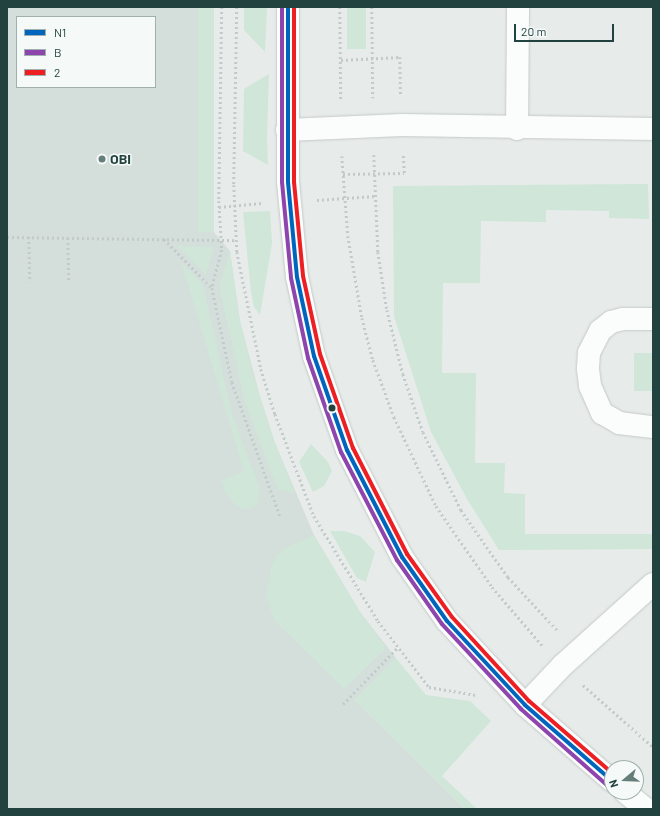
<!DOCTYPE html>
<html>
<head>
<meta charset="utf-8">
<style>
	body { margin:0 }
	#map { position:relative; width:660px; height:816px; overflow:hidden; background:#e7ecea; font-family:Barlow,sans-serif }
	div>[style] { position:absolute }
	.built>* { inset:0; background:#d4dedb }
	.green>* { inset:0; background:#cfe6d9; transform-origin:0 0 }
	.path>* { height:2.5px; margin-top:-1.25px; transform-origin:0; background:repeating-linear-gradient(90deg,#c2cbca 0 2px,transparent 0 5px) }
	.roads { filter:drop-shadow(0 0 1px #c4c9c8) drop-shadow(0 0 1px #c4c9c8) }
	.minor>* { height:22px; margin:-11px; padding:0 11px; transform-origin:11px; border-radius:11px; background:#fbfcfc }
	.bus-1>* { height:4px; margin:-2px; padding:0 2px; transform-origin:2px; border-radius:2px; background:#0065bd }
	.bus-2>* { height:4px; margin:-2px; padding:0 2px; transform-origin:2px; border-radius:2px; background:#8e44ad }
	.bus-3>* { height:4px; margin:-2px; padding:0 2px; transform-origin:2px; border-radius:2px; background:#ee1f23 }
	.dots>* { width:11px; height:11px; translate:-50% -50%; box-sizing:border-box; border:2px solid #f5faf8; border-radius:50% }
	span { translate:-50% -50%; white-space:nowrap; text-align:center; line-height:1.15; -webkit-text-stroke:3px #f5faf8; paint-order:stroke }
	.poi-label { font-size:14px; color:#21423e; font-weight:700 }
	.left { translate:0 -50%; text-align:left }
	.frame { position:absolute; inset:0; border:8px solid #21423e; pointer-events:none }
	.legend { position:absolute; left:16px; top:16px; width:140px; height:72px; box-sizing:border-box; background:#f5faf8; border:1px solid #a0b0ae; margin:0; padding:5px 7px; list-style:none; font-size:12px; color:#21423e }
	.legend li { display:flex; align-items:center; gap:8px; height:20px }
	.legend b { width:20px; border:1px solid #a0b0ae }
	.north { position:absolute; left:604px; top:760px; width:40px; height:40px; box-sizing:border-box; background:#f5faf8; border:1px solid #a0b0ae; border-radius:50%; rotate:251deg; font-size:11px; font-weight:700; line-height:16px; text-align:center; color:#21423e }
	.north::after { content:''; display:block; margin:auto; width:14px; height:18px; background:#667e7a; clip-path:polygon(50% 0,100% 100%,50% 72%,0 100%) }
	.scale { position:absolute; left:514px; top:24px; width:100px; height:18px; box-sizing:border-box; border:2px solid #21423e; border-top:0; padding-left:5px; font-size:12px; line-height:14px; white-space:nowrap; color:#21423e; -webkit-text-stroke:3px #f5faf8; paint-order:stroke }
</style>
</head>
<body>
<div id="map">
	<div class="built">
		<i style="clip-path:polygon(evenodd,7px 7px,214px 7px,212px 230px,230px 251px,240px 321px,261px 400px,275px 443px,314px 535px,360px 612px,396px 658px,355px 700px,465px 809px,7px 809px,7px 7px,17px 17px,155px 17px,155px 87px,17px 87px,17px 17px)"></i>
	</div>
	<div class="green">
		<i style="left:198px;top:7px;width:16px;height:225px"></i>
		<i style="clip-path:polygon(247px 7px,267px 7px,265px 52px,244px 30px,244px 9px)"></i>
		<i style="left:347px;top:7px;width:19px;height:42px"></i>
		<i style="clip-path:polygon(269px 74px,267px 137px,268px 165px,243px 151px,244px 89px)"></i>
		<i style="clip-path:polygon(648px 184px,649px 219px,609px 218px,609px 211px,546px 210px,546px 222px,481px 221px,480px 283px,443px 283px,442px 373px,476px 373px,475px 463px,505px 463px,504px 493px,525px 494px,525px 534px,653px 534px,653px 549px,499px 550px,467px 499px,431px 432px,394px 316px,393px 186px)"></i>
		<i style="clip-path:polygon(270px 211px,272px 243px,260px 315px,254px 307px,251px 292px,243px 212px)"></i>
		<i style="clip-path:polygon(177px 246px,214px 247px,206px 275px)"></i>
		<i style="clip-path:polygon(230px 251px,240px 321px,252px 371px,275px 443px,295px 493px,278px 490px,245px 403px,219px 286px)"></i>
		<i style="clip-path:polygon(181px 262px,203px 284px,232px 414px,260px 488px,258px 504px,249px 509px,243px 509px,234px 504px,225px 492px,221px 480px,244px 472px)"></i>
		<i style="left:634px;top:353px;width:19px;height:38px"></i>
		<i style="clip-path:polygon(311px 444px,328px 462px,332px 471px,324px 486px,313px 492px,299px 462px)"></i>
		<i style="clip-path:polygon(330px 531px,344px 531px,360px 536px,375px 552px,366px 582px,357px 578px)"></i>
		<i style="clip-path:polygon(314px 535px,360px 612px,386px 648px,344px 689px,274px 620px,266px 595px,271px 567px,277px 555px,285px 548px)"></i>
		<i style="clip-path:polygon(396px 658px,426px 695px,470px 701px,491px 721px,442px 776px,477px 809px,465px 809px,355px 700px)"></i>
	</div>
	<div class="path">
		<i style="left:222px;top:7px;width:194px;rotate:90.9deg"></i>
		<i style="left:219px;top:201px;width:49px;rotate:86.5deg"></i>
		<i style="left:222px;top:250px;width:39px;rotate:105deg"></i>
		<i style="left:212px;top:288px;width:96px;rotate:78deg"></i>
		<i style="left:232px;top:382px;width:142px;rotate:70.3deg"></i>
		<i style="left:237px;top:7px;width:178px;rotate:91deg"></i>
		<i style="left:234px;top:185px;width:67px;rotate:87.4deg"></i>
		<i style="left:237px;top:252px;width:119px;rotate:78.4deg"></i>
		<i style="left:261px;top:369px;width:47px;rotate:72.7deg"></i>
		<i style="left:275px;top:414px;width:109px;rotate:69.1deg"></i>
		<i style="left:314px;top:516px;width:123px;rotate:58.6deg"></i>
		<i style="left:378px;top:621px;width:83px;rotate:52.3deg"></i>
		<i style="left:429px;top:687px;width:48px;rotate:9.7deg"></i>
		<i style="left:340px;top:7px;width:93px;rotate:89.4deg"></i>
		<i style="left:372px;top:7px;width:91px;rotate:89.4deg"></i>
		<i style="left:341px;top:60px;width:59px;rotate:-2.9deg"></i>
		<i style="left:400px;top:57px;width:39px;rotate:89deg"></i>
		<i style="left:374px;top:155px;width:97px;rotate:87.6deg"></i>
		<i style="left:378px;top:252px;width:59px;rotate:81.2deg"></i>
		<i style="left:387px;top:310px;width:66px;rotate:76deg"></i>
		<i style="left:403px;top:374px;width:61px;rotate:71deg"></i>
		<i style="left:423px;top:432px;width:87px;rotate:64deg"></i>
		<i style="left:461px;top:510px;width:82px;rotate:55deg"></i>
		<i style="left:508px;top:577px;width:74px;rotate:47.2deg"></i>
		<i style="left:342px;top:156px;width:80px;rotate:85.7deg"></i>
		<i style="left:348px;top:236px;width:83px;rotate:80.3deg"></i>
		<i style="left:362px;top:318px;width:43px;rotate:75.3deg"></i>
		<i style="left:373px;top:360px;width:61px;rotate:69.8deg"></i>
		<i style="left:394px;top:417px;width:98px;rotate:64.7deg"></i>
		<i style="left:436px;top:506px;width:98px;rotate:55.3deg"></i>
		<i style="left:492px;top:587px;width:77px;rotate:49.2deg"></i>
		<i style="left:343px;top:174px;width:61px;rotate:-0.9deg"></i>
		<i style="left:404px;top:173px;width:20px;rotate:-93deg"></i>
		<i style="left:317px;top:200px;width:58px;rotate:-3.9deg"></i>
		<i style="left:219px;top:207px;width:43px;rotate:-5.3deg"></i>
		<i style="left:7px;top:237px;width:229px;rotate:0.8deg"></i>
		<i style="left:29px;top:237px;width:45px;rotate:88.7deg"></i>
		<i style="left:68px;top:238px;width:44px;rotate:88.7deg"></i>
		<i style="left:164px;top:239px;width:69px;rotate:45.6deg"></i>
		<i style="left:583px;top:685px;width:94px;rotate:41.5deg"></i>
		<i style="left:343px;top:704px;width:79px;rotate:-46deg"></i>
	</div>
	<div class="roads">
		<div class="minor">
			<i style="left:288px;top:7px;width:175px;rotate:90deg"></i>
			<i style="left:288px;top:182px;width:95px;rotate:84.6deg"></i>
			<i style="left:297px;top:277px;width:81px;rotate:77.9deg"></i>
			<i style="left:314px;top:356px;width:100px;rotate:70.7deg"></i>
			<i style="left:347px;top:450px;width:120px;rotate:62.8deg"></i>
			<i style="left:402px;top:557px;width:78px;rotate:54.9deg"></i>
			<i style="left:447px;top:621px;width:115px;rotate:47.1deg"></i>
			<i style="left:525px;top:705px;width:116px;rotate:41.1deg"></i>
			<i style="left:517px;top:129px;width:122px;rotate:-89.5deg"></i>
			<i style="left:287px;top:130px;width:115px;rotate:-2.5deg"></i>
			<i style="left:402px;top:125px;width:251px;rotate:0.9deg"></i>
			<i style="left:653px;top:319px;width:30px;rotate:180deg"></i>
			<i style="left:623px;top:319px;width:12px;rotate:166deg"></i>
			<i style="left:611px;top:322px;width:14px;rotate:141deg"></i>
			<i style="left:600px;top:331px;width:25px;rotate:117deg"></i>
			<i style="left:589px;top:353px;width:16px;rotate:94deg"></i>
			<i style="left:588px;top:369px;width:17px;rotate:83deg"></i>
			<i style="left:590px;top:386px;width:30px;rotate:66deg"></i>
			<i style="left:602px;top:413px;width:20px;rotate:30deg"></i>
			<i style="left:619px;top:423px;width:34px;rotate:7deg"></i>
			<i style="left:525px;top:705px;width:55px;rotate:-46.5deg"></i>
			<i style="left:563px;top:665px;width:121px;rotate:-42deg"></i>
			<i style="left:625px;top:792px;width:27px;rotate:39deg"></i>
		</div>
	</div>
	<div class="bus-1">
		<i style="left:288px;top:7px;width:175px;rotate:90deg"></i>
		<i style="left:288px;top:182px;width:95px;rotate:84.6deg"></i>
		<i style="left:297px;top:277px;width:81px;rotate:77.9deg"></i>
		<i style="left:314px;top:356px;width:100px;rotate:70.7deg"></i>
		<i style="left:347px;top:450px;width:120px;rotate:62.8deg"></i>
		<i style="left:402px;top:557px;width:78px;rotate:54.9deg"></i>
		<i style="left:447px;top:621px;width:115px;rotate:47.1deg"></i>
		<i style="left:525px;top:705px;width:116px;rotate:41.1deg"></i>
	</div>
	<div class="bus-2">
		<i style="left:282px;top:7px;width:175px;rotate:90deg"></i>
		<i style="left:282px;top:182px;width:96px;rotate:84.6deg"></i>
		<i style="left:291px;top:278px;width:82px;rotate:78deg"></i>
		<i style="left:308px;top:358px;width:100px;rotate:70.7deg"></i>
		<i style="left:341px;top:452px;width:122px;rotate:62.6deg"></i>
		<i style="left:397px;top:560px;width:78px;rotate:54.9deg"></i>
		<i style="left:442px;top:624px;width:116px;rotate:47.1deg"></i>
		<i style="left:521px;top:709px;width:116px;rotate:41.5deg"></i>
	</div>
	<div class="bus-3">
		<i style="left:294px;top:7px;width:175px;rotate:90deg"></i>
		<i style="left:294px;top:182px;width:94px;rotate:84.5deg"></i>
		<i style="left:303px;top:276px;width:80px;rotate:77.7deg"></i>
		<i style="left:320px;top:354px;width:100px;rotate:70.7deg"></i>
		<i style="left:353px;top:448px;width:119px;rotate:63deg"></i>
		<i style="left:407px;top:554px;width:77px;rotate:54.5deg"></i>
		<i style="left:452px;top:617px;width:114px;rotate:47.5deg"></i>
		<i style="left:529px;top:701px;width:110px;rotate:40.9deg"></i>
	</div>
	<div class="dots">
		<i style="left:102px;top:159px;background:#667e7a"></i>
		<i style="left:332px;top:408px;background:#21423e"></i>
	</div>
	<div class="poi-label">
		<span class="left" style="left:110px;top:159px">OBI</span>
	</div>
	<div class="frame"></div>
	<ul class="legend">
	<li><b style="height:5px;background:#0065bd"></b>N1</li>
	<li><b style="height:5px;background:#8e44ad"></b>B</li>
	<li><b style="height:5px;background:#ee1f23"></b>2</li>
	</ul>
	<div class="north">N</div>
	<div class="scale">20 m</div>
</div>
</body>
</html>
